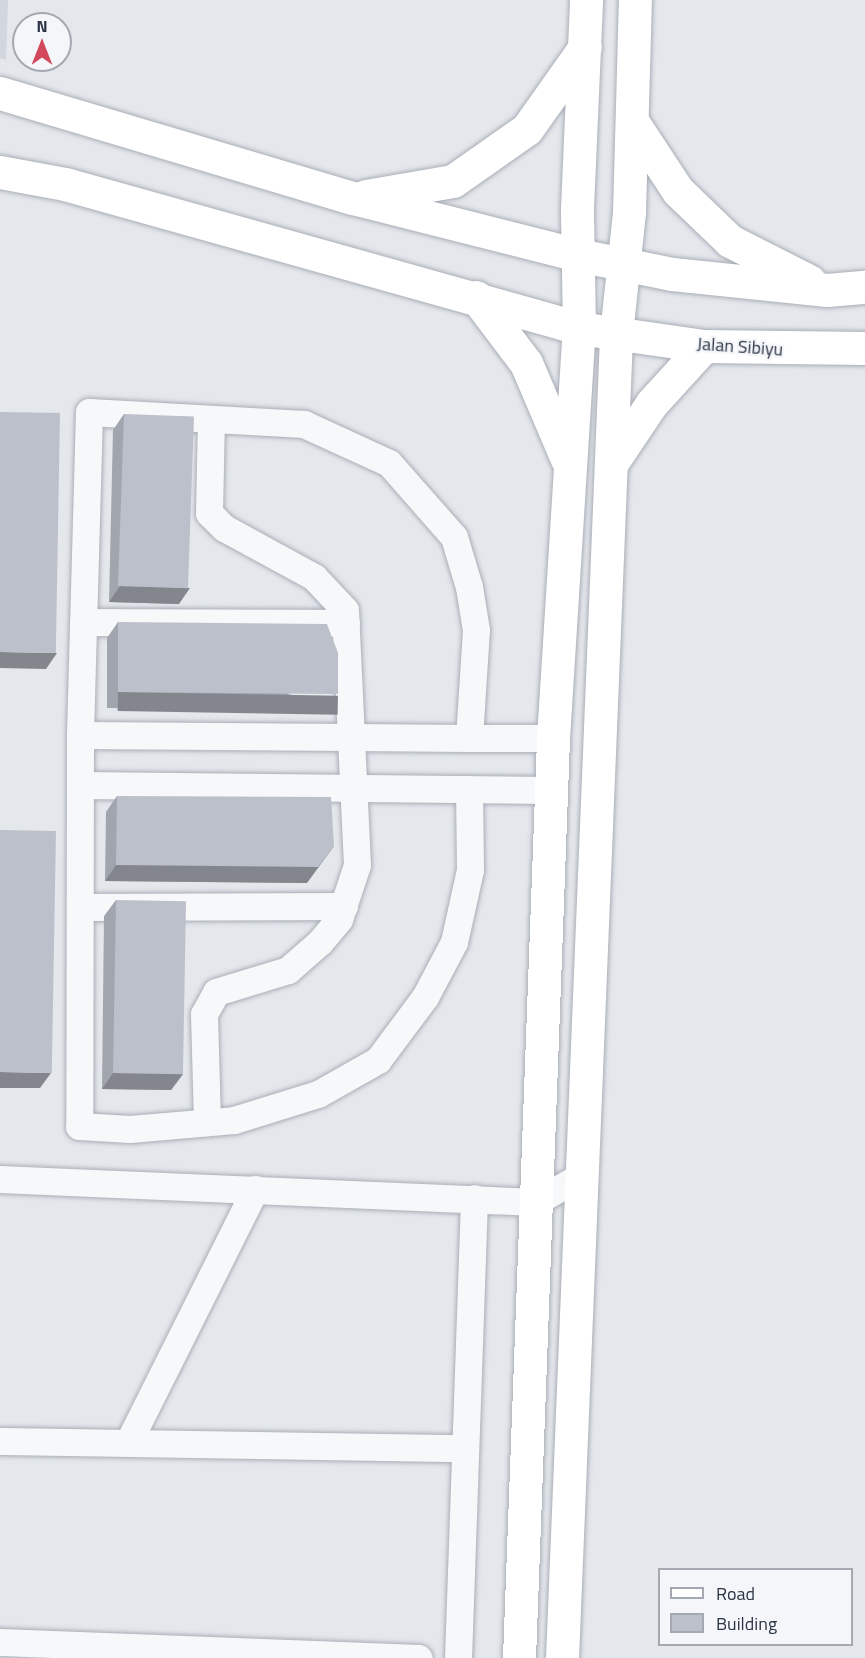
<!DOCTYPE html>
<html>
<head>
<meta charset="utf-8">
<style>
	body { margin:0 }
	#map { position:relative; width:865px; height:1658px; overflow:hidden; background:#e4e7ec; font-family:"Titillium Web",sans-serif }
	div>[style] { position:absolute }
	.built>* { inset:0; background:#d2d6de }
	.roads { filter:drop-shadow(0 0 2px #a9aeb7) drop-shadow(0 0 2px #a9aeb7) }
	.street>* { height:27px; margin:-13.5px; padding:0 13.5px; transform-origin:13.5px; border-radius:13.5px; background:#f7f8fa }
	.secondary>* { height:33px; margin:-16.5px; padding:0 16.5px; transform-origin:16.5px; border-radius:16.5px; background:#fff }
	.wall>* { inset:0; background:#a1a5ae }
	.shaded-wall>* { inset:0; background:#83868d; transform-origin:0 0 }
	.building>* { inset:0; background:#bbc0ca; transform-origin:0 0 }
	span { translate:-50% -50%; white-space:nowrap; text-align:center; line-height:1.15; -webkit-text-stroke:4.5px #f4f6f9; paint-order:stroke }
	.street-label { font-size:18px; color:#2b3445 }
	.legend { position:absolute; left:658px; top:1568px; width:195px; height:78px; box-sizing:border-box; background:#f4f6f9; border:2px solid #a4a8b1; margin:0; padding:8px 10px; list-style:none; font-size:18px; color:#2b3445 }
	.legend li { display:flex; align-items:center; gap:12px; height:30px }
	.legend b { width:30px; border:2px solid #a4a8b1 }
	.north { position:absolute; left:12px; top:12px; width:60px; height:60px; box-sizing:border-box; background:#f4f6f9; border:2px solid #a4a8b1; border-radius:50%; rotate:0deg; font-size:16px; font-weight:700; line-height:24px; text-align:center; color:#2b3445 }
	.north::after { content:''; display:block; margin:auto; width:21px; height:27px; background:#d1495b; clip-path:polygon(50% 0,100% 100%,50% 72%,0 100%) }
</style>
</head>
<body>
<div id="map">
	<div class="built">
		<i style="clip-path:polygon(0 0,8px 0,6px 60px,0 58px)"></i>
	</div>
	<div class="roads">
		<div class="street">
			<i style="left:83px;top:622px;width:263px;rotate:0.2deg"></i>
			<i style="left:80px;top:735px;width:391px;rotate:90.1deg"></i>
			<i style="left:79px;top:1126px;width:51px;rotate:3.4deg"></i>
			<i style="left:130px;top:1129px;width:104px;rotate:-4.9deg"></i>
			<i style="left:234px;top:1120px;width:88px;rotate:-17.2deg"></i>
			<i style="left:318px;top:1094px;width:69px;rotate:-29.5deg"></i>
			<i style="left:378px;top:1060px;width:79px;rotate:-53.3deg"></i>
			<i style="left:425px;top:997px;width:62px;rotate:-62.2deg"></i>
			<i style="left:454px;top:942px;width:74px;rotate:-77.5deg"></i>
			<i style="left:470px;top:870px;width:81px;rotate:-90.7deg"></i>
			<i style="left:469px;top:738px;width:108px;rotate:-86.3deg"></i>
			<i style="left:476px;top:630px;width:44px;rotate:-99.2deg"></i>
			<i style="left:469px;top:587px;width:52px;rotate:-106.7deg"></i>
			<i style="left:454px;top:537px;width:98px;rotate:-131.3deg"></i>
			<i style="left:389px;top:463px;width:94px;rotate:-155.4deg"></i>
			<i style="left:304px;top:424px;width:215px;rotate:-176.8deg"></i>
			<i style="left:89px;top:412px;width:323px;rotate:91.6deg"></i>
			<i style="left:80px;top:735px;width:271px;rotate:0.4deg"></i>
			<i style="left:351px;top:737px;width:118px;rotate:0.5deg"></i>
			<i style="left:469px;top:738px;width:84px"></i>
			<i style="left:80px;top:785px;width:471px;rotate:0.6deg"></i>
			<i style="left:80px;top:907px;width:264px;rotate:-0.2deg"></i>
			<i style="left:207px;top:1122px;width:108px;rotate:-91.6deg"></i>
			<i style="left:204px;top:1014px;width:25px;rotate:-61deg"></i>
			<i style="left:216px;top:992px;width:75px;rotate:-17deg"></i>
			<i style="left:288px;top:970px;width:43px;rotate:-41.2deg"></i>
			<i style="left:320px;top:942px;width:30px;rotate:-50deg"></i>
			<i style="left:339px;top:919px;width:57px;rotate:-71.6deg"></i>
			<i style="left:357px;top:865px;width:255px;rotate:-92.7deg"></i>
			<i style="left:345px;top:610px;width:45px;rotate:-133.2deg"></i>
			<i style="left:314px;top:577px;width:102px;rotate:-151.4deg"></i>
			<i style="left:224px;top:528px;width:21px;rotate:-135deg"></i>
			<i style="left:209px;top:513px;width:94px;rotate:-88.8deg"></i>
			<i style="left:0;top:1179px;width:535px;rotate:2.46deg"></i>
			<i style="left:535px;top:1202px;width:51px;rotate:-29.6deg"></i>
			<i style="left:0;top:1441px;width:465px;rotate:0.9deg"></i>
			<i style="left:129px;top:1441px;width:282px;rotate:-63.4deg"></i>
			<i style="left:0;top:1642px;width:419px;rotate:2.2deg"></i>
			<i style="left:458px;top:1658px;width:460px;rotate:-88deg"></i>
		</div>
		<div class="secondary">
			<i style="left:0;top:93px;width:368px;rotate:16.6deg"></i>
			<i style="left:353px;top:198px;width:232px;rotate:14.2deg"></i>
			<i style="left:578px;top:255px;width:96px;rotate:11.4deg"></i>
			<i style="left:672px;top:274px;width:156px;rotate:5.9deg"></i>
			<i style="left:827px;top:290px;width:38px;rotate:-5deg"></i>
			<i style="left:632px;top:121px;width:84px;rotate:56.7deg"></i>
			<i style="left:678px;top:191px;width:72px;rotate:43.9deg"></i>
			<i style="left:730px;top:241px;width:89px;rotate:26.9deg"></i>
			<i style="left:0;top:172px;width:66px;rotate:10.5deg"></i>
			<i style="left:65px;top:184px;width:534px;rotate:15.65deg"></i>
			<i style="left:579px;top:328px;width:126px;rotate:8.2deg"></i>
			<i style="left:704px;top:346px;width:161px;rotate:0.7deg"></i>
			<i style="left:366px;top:196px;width:88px;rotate:-9.8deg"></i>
			<i style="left:453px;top:181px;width:90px;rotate:-35.1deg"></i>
			<i style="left:527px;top:129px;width:100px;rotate:-54.7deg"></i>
			<i style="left:476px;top:297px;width:83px;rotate:52.9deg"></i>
			<i style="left:526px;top:363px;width:104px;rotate:66.9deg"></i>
			<i style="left:611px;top:464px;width:73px;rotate:-56.1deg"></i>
			<i style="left:652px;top:403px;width:77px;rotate:-47.6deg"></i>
			<i style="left:519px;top:1658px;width:921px;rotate:-87.88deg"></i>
			<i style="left:553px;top:738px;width:411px;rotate:-86.4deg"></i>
			<i style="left:579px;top:328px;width:120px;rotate:-91deg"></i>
			<i style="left:577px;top:208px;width:208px;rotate:-87.5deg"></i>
			<i style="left:562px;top:1658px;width:1325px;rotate:-87.66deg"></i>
			<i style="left:616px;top:334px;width:123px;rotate:-83.9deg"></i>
			<i style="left:629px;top:212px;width:212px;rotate:-88.4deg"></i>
		</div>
	</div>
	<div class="wall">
		<i style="clip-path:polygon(124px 414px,179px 604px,109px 602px,113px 430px)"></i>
		<i style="clip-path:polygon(118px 622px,327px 710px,107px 708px,107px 638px)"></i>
		<i style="clip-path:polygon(117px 796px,307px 883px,105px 881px,106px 812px)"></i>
		<i style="clip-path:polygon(116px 900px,183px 1074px,171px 1090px,102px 1089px,104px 916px)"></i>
	</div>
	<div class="shaded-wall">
		<i style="clip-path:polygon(120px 586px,190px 588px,179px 604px,109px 602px)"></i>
		<i style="clip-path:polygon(0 652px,57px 653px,46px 669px,0 668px)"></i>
		<i style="left:118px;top:692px;width:220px;height:19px;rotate:1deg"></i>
		<i style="clip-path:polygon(334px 846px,307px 883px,105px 881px,116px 865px)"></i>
		<i style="clip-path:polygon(0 1072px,51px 1073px,40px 1088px,0 1088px)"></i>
		<i style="clip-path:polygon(113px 1073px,183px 1074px,171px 1090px,102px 1089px)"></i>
	</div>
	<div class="building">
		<i style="left:0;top:412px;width:60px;height:240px;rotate:1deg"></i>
		<i style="left:124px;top:414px;width:70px;height:172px;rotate:2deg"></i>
		<i style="clip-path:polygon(118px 622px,327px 624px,338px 653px,338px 694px,118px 692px)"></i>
		<i style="clip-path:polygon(117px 796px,331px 797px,334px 846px,318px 867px,116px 865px)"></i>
		<i style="left:0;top:830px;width:56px;height:242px;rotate:1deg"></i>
		<i style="left:116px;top:900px;width:70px;height:173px;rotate:1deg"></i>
	</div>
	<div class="street-label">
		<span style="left:740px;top:347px;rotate:4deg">Jalan Sibiyu</span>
	</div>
	<ul class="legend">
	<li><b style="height:8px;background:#fff"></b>Road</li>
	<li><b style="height:16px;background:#bbc0ca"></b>Building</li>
	</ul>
	<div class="north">N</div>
</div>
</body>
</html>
